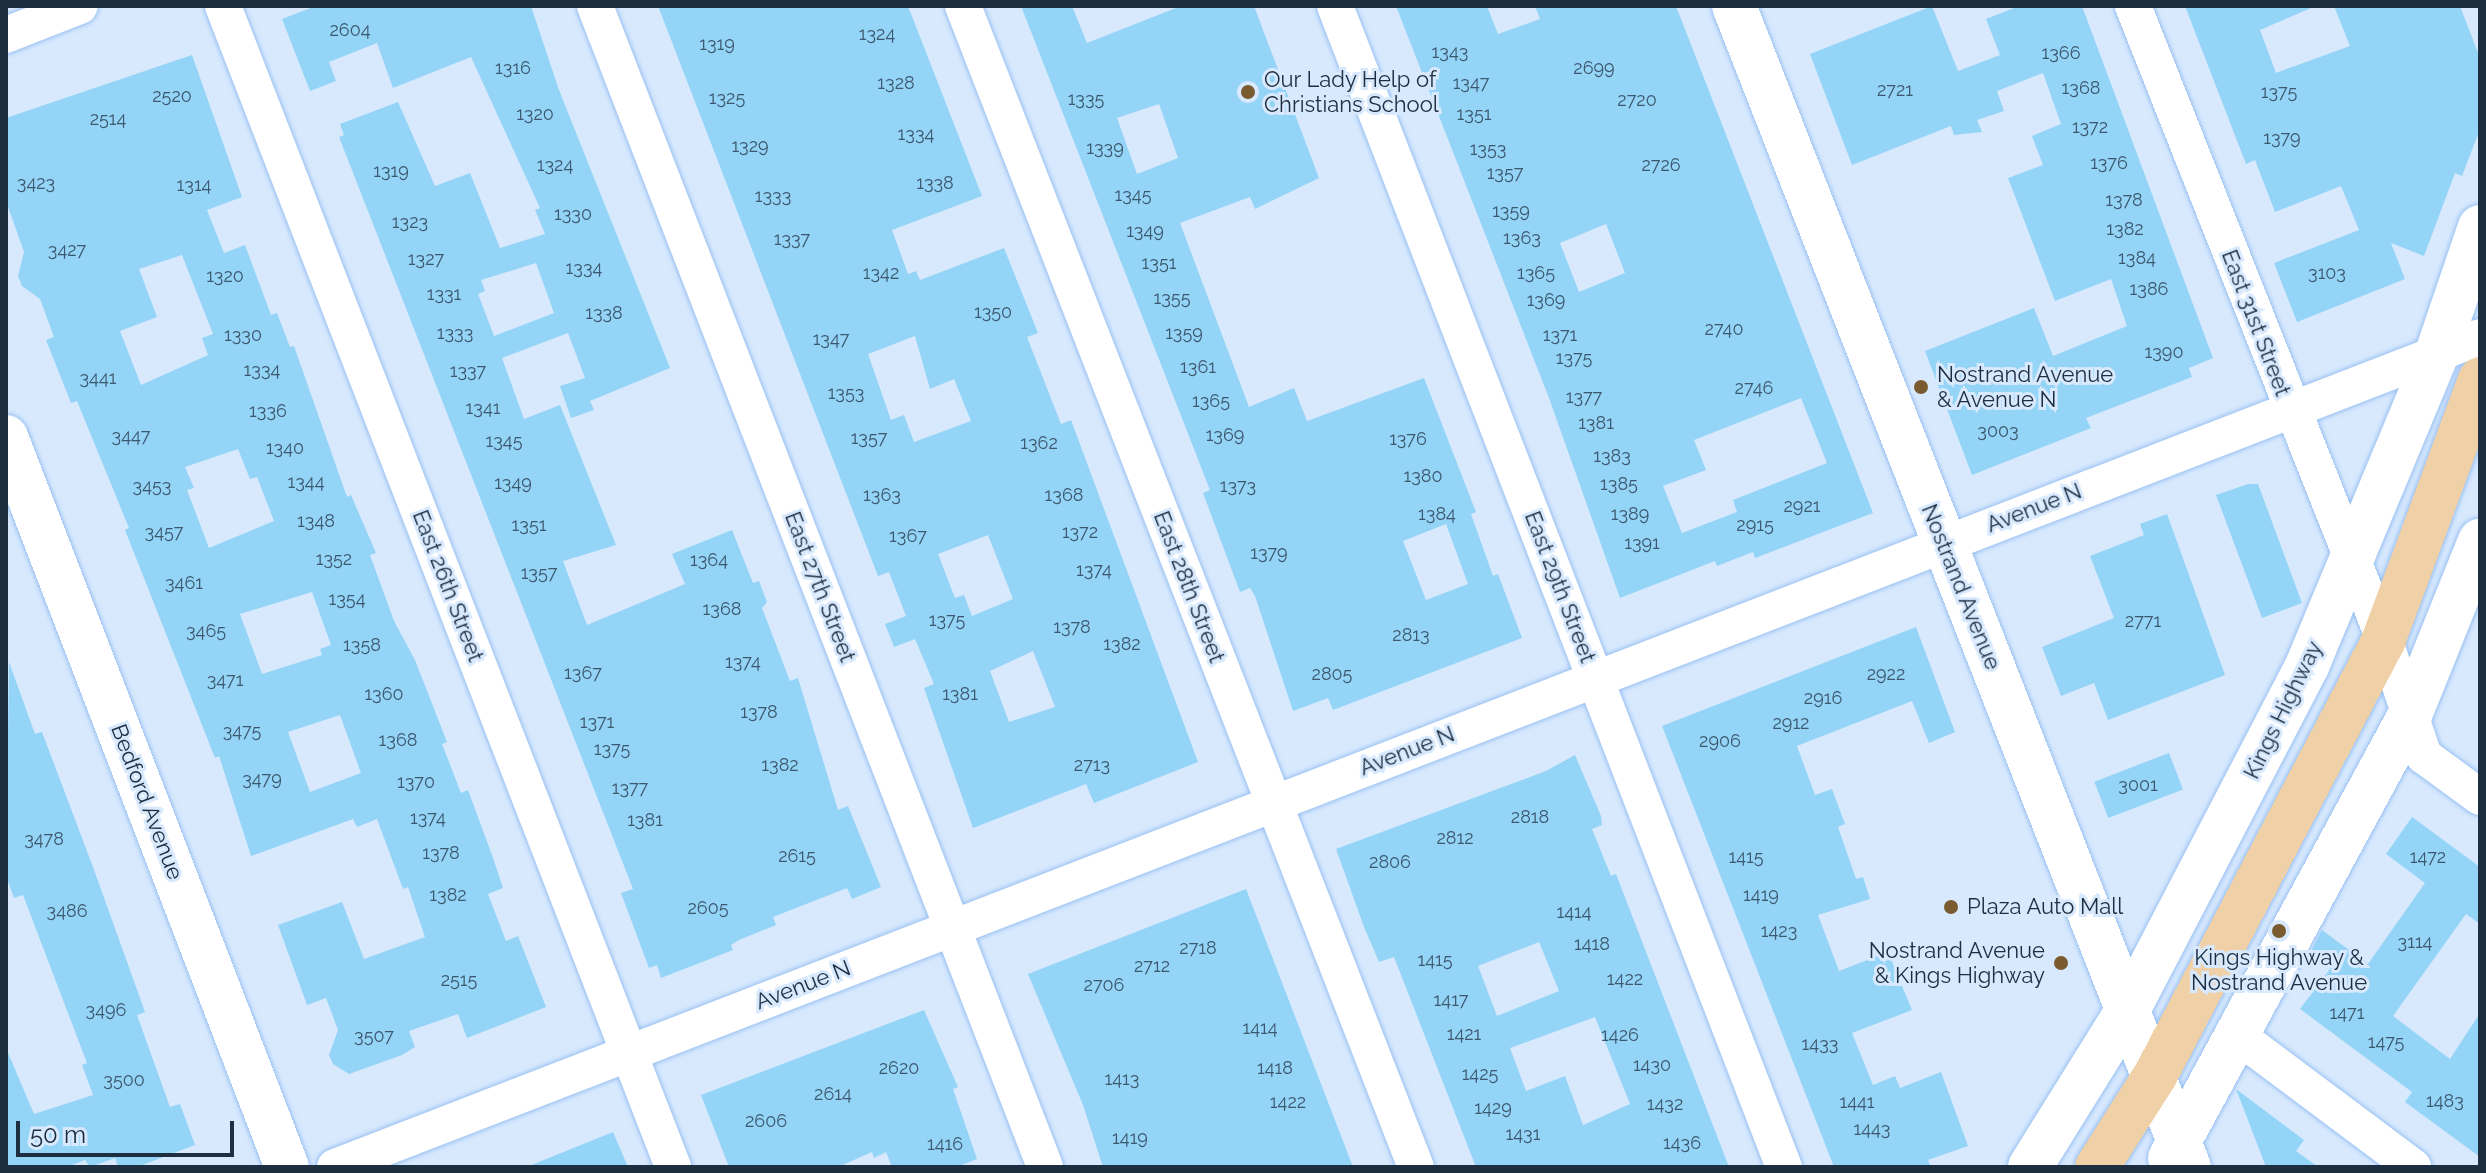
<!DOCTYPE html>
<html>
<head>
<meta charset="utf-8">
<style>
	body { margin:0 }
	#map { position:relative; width:2486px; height:1173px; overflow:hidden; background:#d8e9fe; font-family:Raleway,sans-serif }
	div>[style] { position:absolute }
	.building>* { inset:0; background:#94d4f7; transform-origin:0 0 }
	.roads { filter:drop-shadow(0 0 2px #99c1f3) drop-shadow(0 0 2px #99c1f3) }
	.street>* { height:36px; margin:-18px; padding:0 18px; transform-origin:18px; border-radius:18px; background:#fff }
	.secondary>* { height:44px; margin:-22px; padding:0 22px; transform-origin:22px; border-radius:22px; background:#fff }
	.primary>* { height:44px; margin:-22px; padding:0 22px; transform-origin:22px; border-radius:22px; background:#efd0a7 }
	.dots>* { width:22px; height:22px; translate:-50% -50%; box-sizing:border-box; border:4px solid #d8e9fe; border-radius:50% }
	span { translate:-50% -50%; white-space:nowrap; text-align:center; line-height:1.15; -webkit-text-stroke:6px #d8e9fe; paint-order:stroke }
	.number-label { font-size:18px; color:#3c586e }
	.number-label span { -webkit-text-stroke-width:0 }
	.poi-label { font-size:22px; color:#1e2e41 }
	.left { translate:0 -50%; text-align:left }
	.right { translate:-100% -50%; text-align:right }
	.street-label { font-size:22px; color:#1e2e41 }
	.frame { position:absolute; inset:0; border:8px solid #1e2e41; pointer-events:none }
	.scale { position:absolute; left:16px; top:1121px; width:218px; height:36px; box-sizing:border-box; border:4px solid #1e2e41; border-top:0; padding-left:10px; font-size:24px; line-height:28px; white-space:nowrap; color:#1e2e41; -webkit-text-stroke:6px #d8e9fe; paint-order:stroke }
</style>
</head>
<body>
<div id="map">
	<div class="building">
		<i style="clip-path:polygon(evenodd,316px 6px,531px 6px,559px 90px,670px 368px,590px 401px,594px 410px,571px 418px,560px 386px,585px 378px,568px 333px,502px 358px,524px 419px,560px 405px,616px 545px,563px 561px,587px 625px,685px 584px,672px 554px,732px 530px,753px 583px,759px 581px,767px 602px,762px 608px,790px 681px,798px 678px,838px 810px,848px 806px,881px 887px,852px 899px,847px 888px,773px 917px,776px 925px,739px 940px,731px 945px,733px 950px,661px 978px,657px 965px,649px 968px,621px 893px,633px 889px,339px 137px,344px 135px,340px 124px,398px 102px,435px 186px,470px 173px,500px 248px,545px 234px,535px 210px,540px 208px,471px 57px,393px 88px,377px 43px,329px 62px,336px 81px,310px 91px,282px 19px,316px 6px,536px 263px,554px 313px,494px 336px,478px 294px,485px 291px,481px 280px,536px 263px)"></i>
		<i style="clip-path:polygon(evenodd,658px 6px,908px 6px,982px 196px,892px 230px,908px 274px,916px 271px,920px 280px,1004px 248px,1038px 333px,1027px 337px,1061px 424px,1071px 420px,1198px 762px,1094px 803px,1086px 784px,973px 828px,924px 688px,934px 684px,915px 639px,894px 647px,885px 624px,906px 616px,889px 572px,878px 576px,658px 6px,915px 336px,930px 389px,954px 379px,971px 421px,914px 442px,904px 415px,891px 420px,868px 354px,915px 336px,658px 6px,988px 535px,1013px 599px,972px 616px,964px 595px,955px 598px,938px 554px,988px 535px,658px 6px,1033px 651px,1055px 707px,1009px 722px,990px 671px,1033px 651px)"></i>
		<i style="clip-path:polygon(evenodd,1021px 6px,1072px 6px,1087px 43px,1181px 6px,1254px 6px,1319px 178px,1255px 209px,1250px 197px,1180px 223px,1249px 407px,1294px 388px,1307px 421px,1424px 378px,1476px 512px,1471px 514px,1493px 576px,1498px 574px,1522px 638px,1333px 710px,1328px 698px,1293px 711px,1255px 596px,1250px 588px,1240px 592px,1203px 493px,1210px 490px,1021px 6px,1159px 104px,1178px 158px,1137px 174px,1117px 118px,1159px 104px,1021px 6px,1446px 524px,1468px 584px,1426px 600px,1403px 541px,1446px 524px)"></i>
		<i style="clip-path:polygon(evenodd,1396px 6px,1487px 6px,1498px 34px,1540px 19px,1535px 6px,1676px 6px,1873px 513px,1755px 558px,1753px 552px,1717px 566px,1715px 561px,1620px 598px,1549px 398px,1396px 6px,1606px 224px,1625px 273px,1579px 292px,1560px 243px,1606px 224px,1396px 6px,1801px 398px,1827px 463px,1733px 500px,1737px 512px,1682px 533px,1663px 486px,1706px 470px,1694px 440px,1801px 398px)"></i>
		<i style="clip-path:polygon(1932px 6px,1958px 71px,2000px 55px,1986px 19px,2019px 6px,2082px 6px,2213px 358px,2189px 368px,2192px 377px,2086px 418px,2091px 428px,1972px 475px,1925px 351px,2034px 308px,2053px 356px,2127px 326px,2111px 279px,2055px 301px,2008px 178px,2043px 165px,2032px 136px,2061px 124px,2043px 73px,1997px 91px,2004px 111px,1977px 120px,1982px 132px,1954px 135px,1951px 126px,1852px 165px,1810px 54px)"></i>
		<i style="clip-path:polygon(2185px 6px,2316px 6px,2260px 30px,2276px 73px,2350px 46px,2334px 6px,2460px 6px,2480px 58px,2480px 129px,2462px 176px,2455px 173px,2424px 256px,2391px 243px,2405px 279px,2297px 322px,2274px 263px,2359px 230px,2341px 186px,2275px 212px,2255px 160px,2246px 164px)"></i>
		<i style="clip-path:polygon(evenodd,192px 55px,242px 197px,207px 210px,224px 253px,245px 245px,271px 315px,277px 313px,290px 347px,294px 346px,347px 497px,351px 495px,376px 553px,370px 555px,394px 621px,415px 660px,447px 742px,442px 744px,461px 793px,468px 790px,492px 855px,503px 888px,488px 894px,506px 941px,518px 936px,546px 1007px,467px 1038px,458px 1014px,409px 1031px,415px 1047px,402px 1055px,349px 1074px,333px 1064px,329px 1055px,338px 1030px,326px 998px,307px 1005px,278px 925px,342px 902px,364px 959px,425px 937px,408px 887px,403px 889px,377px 819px,357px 827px,353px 819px,251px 856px,219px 756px,215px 758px,125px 530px,129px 528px,77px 401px,71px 403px,46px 340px,54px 337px,40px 299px,22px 286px,18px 276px,24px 252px,6px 201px,6px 118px,192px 55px,182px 255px,213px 334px,202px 338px,208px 355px,141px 385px,120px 331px,157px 317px,139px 269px,182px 255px,192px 55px,238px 449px,250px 479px,257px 477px,274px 521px,209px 548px,187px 490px,194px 488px,185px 467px,238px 449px,192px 55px,312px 592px,331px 645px,320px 649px,322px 655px,262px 674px,240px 614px,312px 592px,192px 55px,340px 715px,361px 773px,310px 792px,288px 732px,340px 715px)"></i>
		<i style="clip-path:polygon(2248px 484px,2258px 484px,2302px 603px,2262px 618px,2216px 495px)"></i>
		<i style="clip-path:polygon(2167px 514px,2225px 675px,2108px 720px,2094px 683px,2061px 696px,2042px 647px,2114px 618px,2090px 556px,2144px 535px,2140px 524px)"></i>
		<i style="clip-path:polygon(1916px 627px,1955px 732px,1929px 743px,1912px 701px,1797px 746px,1815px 795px,1832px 789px,1845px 824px,1838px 827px,1856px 879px,1863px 877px,1870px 899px,1818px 915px,1839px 971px,1888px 952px,1912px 1010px,1852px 1033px,1873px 1085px,1895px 1076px,1900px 1088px,1941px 1072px,1968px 1146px,1928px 1160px,1931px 1167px,1834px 1167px,1662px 726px)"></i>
		<i style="clip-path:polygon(9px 662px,35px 734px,42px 732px,93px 867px,145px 1012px,137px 1015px,170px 1107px,180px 1104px,195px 1145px,137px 1167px,118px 1167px,115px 1158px,90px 1167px,85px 1160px,67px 1167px,6px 1167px,6px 1048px,34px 1114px,93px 1095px,82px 1065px,87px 1063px,23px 895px,14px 898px,6px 876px)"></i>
		<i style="left:2169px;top:753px;width:39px;height:80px;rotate:69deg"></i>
		<i style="clip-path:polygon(evenodd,1575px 755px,1601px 816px,1602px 825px,1592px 829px,1611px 876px,1616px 874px,1729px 1167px,1476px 1167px,1394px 957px,1379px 962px,1364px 927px,1336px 849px,1546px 771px,1575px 755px,1539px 942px,1559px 991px,1497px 1016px,1478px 966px,1539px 942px,1575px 755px,1595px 1017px,1630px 1104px,1583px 1125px,1565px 1076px,1526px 1091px,1510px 1048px,1595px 1017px)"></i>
		<i style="clip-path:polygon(2412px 817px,2480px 867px,2480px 924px,2466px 914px,2393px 1016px,2450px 1059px,2480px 1013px,2480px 1157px,2405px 1102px,2412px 1092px,2300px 1009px,2333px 965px,2312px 949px,2322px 930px,2368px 964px,2425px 883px,2386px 854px)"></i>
		<i style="clip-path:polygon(1246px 889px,1353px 1167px,1103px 1167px,1083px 1105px,1028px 974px)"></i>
		<i style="clip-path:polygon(924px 1010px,958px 1087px,953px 1089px,977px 1159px,957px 1167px,892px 1167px,886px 1152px,874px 1158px,872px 1152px,838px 1167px,729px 1167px,701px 1095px)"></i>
		<i style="clip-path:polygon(2236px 1089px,2304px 1140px,2296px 1151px,2318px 1167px,2266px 1167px)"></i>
		<i style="clip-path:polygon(613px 1132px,628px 1167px,529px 1167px,529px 1166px)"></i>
	</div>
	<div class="roads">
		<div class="street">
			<i style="left:223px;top:6px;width:1245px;rotate:68.81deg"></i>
			<i style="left:595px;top:6px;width:1245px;rotate:68.81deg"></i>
			<i style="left:963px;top:6px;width:1246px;rotate:68.69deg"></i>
			<i style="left:1335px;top:6px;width:1245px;rotate:68.86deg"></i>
			<i style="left:2133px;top:6px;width:681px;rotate:68.37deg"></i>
			<i style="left:2384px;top:639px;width:124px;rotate:71.1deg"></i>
			<i style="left:2424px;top:756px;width:69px;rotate:36.2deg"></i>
			<i style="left:6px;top:35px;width:79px;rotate:-21.4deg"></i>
			<i style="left:2238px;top:1036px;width:219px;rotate:36.8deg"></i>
			<i style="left:335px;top:1167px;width:2300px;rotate:-21.15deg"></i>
		</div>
		<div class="secondary">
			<i style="left:1734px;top:6px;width:1247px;rotate:68.6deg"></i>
			<i style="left:6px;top:437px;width:782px;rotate:68.95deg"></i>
			<i style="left:2170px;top:1158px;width:504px;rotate:-61.55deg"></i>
			<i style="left:2410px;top:715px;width:188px;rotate:-68.1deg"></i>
			<i style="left:2030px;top:1167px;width:187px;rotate:-58.1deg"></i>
			<i style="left:2129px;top:1008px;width:386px;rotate:-62.5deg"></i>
			<i style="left:2307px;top:666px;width:339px;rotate:-67.4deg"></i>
			<i style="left:2437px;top:353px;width:133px;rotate:-71.2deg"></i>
		</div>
		<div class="primary">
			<i style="left:2097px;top:1167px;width:110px;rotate:-57.6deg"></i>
			<i style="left:2156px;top:1074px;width:491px;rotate:-62.3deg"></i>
			<i style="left:2384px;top:639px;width:277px;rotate:-69.7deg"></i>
		</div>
	</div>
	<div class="dots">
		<i style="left:1248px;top:92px;background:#7a5b30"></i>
		<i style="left:1921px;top:387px;background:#7a5b30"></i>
		<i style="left:1951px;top:907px;background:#7a5b30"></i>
		<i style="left:2279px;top:931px;background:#7a5b30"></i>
		<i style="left:2061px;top:963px;background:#7a5b30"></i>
	</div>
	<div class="number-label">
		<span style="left:350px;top:30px">2604</span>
		<span style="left:877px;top:34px">1324</span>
		<span style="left:717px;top:44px">1319</span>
		<span style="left:1450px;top:52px">1343</span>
		<span style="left:2061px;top:53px">1366</span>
		<span style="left:513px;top:68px">1316</span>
		<span style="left:1594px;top:68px">2699</span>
		<span style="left:896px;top:83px">1328</span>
		<span style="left:1471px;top:83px">1347</span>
		<span style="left:2081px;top:88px">1368</span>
		<span style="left:1895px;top:90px">2721</span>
		<span style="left:2279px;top:92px">1375</span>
		<span style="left:172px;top:96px">2520</span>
		<span style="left:727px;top:98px">1325</span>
		<span style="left:1086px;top:99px">1335</span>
		<span style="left:1637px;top:100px">2720</span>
		<span style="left:535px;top:114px">1320</span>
		<span style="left:1474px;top:114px">1351</span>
		<span style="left:108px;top:119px">2514</span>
		<span style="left:2090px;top:127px">1372</span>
		<span style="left:916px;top:134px">1334</span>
		<span style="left:2282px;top:138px">1379</span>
		<span style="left:750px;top:146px">1329</span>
		<span style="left:1105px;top:148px">1339</span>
		<span style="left:1488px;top:149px">1353</span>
		<span style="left:2109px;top:163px">1376</span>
		<span style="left:555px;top:165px">1324</span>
		<span style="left:1661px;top:165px">2726</span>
		<span style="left:391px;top:171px">1319</span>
		<span style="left:1505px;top:173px">1357</span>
		<span style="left:36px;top:183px">3423</span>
		<span style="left:935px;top:183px">1338</span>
		<span style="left:194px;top:185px">1314</span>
		<span style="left:1133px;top:195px">1345</span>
		<span style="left:773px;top:196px">1333</span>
		<span style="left:2124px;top:200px">1378</span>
		<span style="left:1511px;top:211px">1359</span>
		<span style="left:573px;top:214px">1330</span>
		<span style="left:410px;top:222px">1323</span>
		<span style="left:2125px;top:229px">1382</span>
		<span style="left:1145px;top:231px">1349</span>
		<span style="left:1522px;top:238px">1363</span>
		<span style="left:792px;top:239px">1337</span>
		<span style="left:67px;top:250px">3427</span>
		<span style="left:2137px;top:258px">1384</span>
		<span style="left:426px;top:259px">1327</span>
		<span style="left:1159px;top:263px">1351</span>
		<span style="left:584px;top:268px">1334</span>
		<span style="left:881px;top:273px">1342</span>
		<span style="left:1536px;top:273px">1365</span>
		<span style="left:2327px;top:273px">3103</span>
		<span style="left:225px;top:276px">1320</span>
		<span style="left:2149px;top:289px">1386</span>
		<span style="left:444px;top:294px">1331</span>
		<span style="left:1172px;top:298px">1355</span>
		<span style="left:1546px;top:300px">1369</span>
		<span style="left:993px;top:312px">1350</span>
		<span style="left:604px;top:313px">1338</span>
		<span style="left:1724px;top:329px">2740</span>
		<span style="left:455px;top:333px">1333</span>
		<span style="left:1184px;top:333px">1359</span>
		<span style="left:243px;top:335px">1330</span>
		<span style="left:1560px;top:335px">1371</span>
		<span style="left:831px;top:339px">1347</span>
		<span style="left:2164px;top:352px">1390</span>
		<span style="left:1574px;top:358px">1375</span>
		<span style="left:1198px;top:367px">1361</span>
		<span style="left:262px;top:370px">1334</span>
		<span style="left:468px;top:371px">1337</span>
		<span style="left:98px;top:378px">3441</span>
		<span style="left:1754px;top:388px">2746</span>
		<span style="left:846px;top:393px">1353</span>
		<span style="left:1584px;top:397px">1377</span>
		<span style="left:1211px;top:401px">1365</span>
		<span style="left:483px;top:408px">1341</span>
		<span style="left:268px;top:411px">1336</span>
		<span style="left:1596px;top:423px">1381</span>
		<span style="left:1998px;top:431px">3003</span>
		<span style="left:1225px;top:435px">1369</span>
		<span style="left:131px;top:436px">3447</span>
		<span style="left:869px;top:438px">1357</span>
		<span style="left:1408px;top:439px">1376</span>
		<span style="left:504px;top:441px">1345</span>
		<span style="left:1039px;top:443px">1362</span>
		<span style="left:285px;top:448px">1340</span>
		<span style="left:1612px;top:456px">1383</span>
		<span style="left:1423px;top:476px">1380</span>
		<span style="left:306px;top:482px">1344</span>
		<span style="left:513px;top:483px">1349</span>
		<span style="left:1619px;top:484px">1385</span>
		<span style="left:152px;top:486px">3453</span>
		<span style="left:1238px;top:486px">1373</span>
		<span style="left:882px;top:495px">1363</span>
		<span style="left:1064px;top:495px">1368</span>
		<span style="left:1802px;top:506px">2921</span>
		<span style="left:1437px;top:514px">1384</span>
		<span style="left:1630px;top:514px">1389</span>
		<span style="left:316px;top:521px">1348</span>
		<span style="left:529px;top:525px">1351</span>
		<span style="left:1755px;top:525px">2915</span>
		<span style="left:164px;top:532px">3457</span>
		<span style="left:1080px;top:532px">1372</span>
		<span style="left:908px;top:536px">1367</span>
		<span style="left:1642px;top:543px">1391</span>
		<span style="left:1269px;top:553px">1379</span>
		<span style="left:334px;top:559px">1352</span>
		<span style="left:709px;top:560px">1364</span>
		<span style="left:1094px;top:570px">1374</span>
		<span style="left:539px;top:573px">1357</span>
		<span style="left:184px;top:583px">3461</span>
		<span style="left:347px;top:599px">1354</span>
		<span style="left:722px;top:609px">1368</span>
		<span style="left:947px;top:620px">1375</span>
		<span style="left:2143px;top:621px">2771</span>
		<span style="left:1072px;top:627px">1378</span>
		<span style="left:206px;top:631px">3465</span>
		<span style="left:1411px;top:635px">2813</span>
		<span style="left:1122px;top:644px">1382</span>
		<span style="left:362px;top:645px">1358</span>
		<span style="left:743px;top:662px">1374</span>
		<span style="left:583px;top:673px">1367</span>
		<span style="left:1332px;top:674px">2805</span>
		<span style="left:1886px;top:674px">2922</span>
		<span style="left:225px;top:680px">3471</span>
		<span style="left:384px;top:694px">1360</span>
		<span style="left:960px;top:694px">1381</span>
		<span style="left:1823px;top:698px">2916</span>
		<span style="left:759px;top:712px">1378</span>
		<span style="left:597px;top:722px">1371</span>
		<span style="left:1791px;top:723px">2912</span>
		<span style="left:242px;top:731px">3475</span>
		<span style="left:398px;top:740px">1368</span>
		<span style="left:1720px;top:741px">2906</span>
		<span style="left:612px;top:749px">1375</span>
		<span style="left:780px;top:765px">1382</span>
		<span style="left:1092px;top:765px">2713</span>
		<span style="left:262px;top:779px">3479</span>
		<span style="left:416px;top:782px">1370</span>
		<span style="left:2138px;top:785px">3001</span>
		<span style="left:630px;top:788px">1377</span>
		<span style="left:1530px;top:817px">2818</span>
		<span style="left:428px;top:818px">1374</span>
		<span style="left:645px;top:820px">1381</span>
		<span style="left:1455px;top:838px">2812</span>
		<span style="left:44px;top:839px">3478</span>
		<span style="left:441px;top:853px">1378</span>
		<span style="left:797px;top:856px">2615</span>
		<span style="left:1746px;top:857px">1415</span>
		<span style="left:2428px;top:857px">1472</span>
		<span style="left:1390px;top:862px">2806</span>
		<span style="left:448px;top:895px">1382</span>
		<span style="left:1761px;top:895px">1419</span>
		<span style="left:708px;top:908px">2605</span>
		<span style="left:67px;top:911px">3486</span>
		<span style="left:1574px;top:912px">1414</span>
		<span style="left:1779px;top:931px">1423</span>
		<span style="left:2415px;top:942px">3114</span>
		<span style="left:1592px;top:944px">1418</span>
		<span style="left:1198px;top:948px">2718</span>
		<span style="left:1435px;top:960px">1415</span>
		<span style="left:1152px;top:966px">2712</span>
		<span style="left:1625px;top:979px">1422</span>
		<span style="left:459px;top:980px">2515</span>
		<span style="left:1104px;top:985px">2706</span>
		<span style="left:1451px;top:1000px">1417</span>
		<span style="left:106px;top:1010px">3496</span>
		<span style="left:2347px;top:1013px">1471</span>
		<span style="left:1260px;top:1028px">1414</span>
		<span style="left:1464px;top:1034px">1421</span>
		<span style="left:1620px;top:1035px">1426</span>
		<span style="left:374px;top:1036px">3507</span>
		<span style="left:2386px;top:1042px">1475</span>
		<span style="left:1820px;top:1044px">1433</span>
		<span style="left:1652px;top:1065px">1430</span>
		<span style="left:899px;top:1068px">2620</span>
		<span style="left:1275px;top:1068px">1418</span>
		<span style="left:1480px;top:1074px">1425</span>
		<span style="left:1122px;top:1079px">1413</span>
		<span style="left:124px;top:1080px">3500</span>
		<span style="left:833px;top:1094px">2614</span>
		<span style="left:2445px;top:1101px">1483</span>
		<span style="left:1288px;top:1102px">1422</span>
		<span style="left:1857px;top:1102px">1441</span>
		<span style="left:1665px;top:1104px">1432</span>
		<span style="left:1493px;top:1108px">1429</span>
		<span style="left:766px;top:1121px">2606</span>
		<span style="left:1872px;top:1129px">1443</span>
		<span style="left:1523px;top:1134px">1431</span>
		<span style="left:1130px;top:1138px">1419</span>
		<span style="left:1682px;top:1143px">1436</span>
		<span style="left:945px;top:1144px">1416</span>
	</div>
	<div class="poi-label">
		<span class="left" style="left:1264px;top:92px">Our Lady Help of<br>Christians School</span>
		<span class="left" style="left:1937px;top:387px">Nostrand Avenue<br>&amp; Avenue N</span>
		<span class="left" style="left:1967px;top:907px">Plaza Auto Mall</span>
		<span class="right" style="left:2045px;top:963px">Nostrand Avenue<br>&amp; Kings Highway</span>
		<span style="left:2279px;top:970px">Kings Highway &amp;<br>Nostrand Avenue</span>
	</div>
	<div class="street-label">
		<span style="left:2256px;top:323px;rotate:69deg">East 31st Street</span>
		<span style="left:2034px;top:508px;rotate:-21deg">Avenue N</span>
		<span style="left:448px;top:586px;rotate:69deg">East 26th Street</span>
		<span style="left:820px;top:587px;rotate:69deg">East 27th Street</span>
		<span style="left:1189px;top:587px;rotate:69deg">East 28th Street</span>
		<span style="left:1560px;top:587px;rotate:69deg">East 29th Street</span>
		<span style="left:1961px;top:587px;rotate:68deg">Nostrand Avenue</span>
		<span style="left:2283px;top:710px;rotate:-64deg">Kings Highway</span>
		<span style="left:1407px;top:751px;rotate:-21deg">Avenue N</span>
		<span style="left:147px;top:802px;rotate:69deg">Bedford Avenue</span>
		<span style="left:803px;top:985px;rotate:-21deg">Avenue N</span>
	</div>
	<div class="frame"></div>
	<div class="scale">50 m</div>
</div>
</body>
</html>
